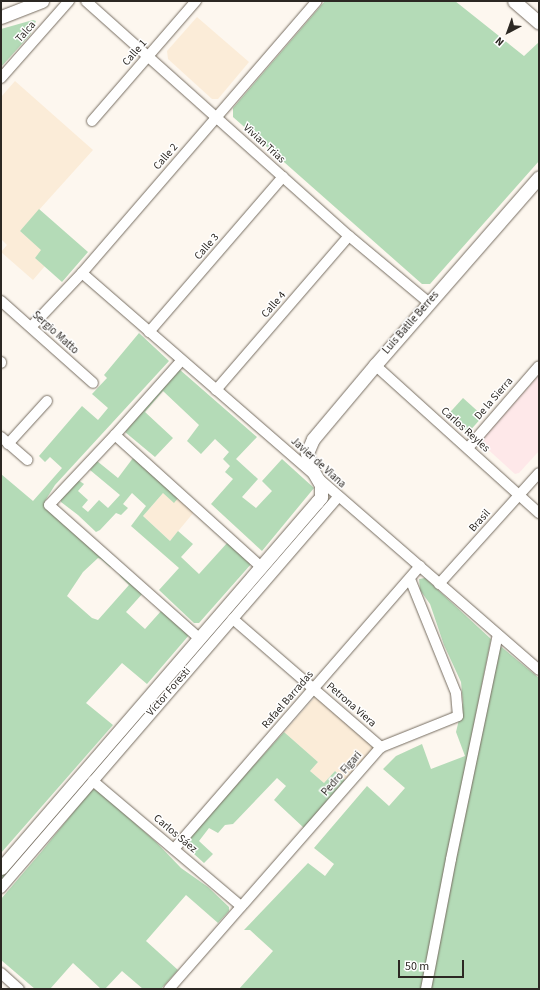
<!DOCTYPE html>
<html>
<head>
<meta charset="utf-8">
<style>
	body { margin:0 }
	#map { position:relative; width:540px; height:990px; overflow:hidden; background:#fdf7ef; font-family:"Source Sans 3",sans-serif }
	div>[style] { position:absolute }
	.built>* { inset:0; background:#fbecd8 }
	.education>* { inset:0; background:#fee8e9 }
	.green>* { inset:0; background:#b4dbb7; transform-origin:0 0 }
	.roads { filter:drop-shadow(0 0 1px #766d61) drop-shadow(0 0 1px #766d61) }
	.minor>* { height:10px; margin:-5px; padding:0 5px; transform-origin:5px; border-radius:5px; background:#fff }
	.tertiary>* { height:13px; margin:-6.5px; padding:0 6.5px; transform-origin:6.5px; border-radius:6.5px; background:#fff }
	span { translate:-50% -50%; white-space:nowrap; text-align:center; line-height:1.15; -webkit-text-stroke:3px #fff; paint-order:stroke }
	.street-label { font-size:11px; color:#2c2823 }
	.frame { position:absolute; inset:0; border:2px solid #2c2823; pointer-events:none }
	.north { position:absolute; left:488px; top:12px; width:40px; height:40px; -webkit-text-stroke:3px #fff; paint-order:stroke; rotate:221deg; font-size:11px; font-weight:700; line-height:16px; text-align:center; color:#2c2823 }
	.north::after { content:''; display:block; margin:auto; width:14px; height:18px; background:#2c2823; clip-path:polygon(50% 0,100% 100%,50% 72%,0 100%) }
	.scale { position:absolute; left:398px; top:960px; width:66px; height:18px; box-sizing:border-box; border:2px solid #2c2823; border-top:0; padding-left:5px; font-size:12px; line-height:14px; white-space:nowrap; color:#2c2823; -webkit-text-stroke:3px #fff; paint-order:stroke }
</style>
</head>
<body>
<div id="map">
	<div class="built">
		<i style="clip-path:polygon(197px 17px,249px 62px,218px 99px,212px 99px,168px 59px,167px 51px)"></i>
		<i style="clip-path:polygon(15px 81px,93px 150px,20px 231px,42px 250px,35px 258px,45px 266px,33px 280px,1px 252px,7px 245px,1px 239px,1px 97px)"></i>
		<i style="clip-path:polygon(163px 493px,179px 497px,194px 512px,170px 541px,143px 516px)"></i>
		<i style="clip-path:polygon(315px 697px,375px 748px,345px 780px,335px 771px,324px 783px,310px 771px,318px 762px,284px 732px)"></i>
	</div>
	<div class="education">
		<i style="clip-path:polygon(539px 375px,539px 451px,519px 473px,515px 474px,482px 444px,481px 440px)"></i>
	</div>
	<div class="green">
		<i style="clip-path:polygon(325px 1px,455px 1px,524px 56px,539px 42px,539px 161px,430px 284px,422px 284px,233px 117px,233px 108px)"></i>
		<i style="clip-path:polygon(33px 20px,36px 21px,30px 35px,1px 67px,1px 29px)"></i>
		<i style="clip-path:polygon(39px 209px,88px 252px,62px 282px,35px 258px,41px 250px,20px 231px)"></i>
		<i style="clip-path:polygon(139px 333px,169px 361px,55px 485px,45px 501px,45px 506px,112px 567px,110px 567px,101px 559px,98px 558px,83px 572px,67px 596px,92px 618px,98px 620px,129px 585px,120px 576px,119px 572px,143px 593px,126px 612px,145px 629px,162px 610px,190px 634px,147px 684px,122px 663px,86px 703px,113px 725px,1px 853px,1px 474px,33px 501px,62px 468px,50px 457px,45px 462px,39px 456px,82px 406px,98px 420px,108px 408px,92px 394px,107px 378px,104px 375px)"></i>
		<i style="clip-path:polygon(179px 369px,257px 437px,236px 459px,258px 479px,242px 497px,256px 508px,272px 491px,262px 481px,282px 459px,314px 488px,262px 551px,211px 504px,233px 479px,225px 472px,230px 466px,223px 459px,229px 452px,215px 439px,201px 454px,187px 441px,199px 425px,163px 391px,145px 412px,173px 438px,155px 457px,125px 432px)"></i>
		<i style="left:463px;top:398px;width:27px;height:22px;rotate:42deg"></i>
		<i style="clip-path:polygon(133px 458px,179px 497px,174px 503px,163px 493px,143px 516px,170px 541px,178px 531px,193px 544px,181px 557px,199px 574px,228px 542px,252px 563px,199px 623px,194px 623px,159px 590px,179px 568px,131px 526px,146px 506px,132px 493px,123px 504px,128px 508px,121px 515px,116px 513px,100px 530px,96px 532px,78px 515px,61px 502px,61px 499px,78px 480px,84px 484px,78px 491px,88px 500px,82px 507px,88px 512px,99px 500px,108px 508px,120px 495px,90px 470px,97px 461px,118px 478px)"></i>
		<i style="clip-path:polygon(328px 500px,329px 502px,238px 605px,1px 884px,1px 875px,78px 788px,87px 780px,91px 772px,323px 502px)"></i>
		<i style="clip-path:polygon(425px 578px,491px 639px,421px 989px,239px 989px,273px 951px,250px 930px,244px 930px,308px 863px,325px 876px,334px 864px,314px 848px,367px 786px,389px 806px,405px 788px,383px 769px,396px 756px,422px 744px,431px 769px,465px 756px,456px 732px,463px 703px,461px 682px,444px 645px,430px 604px,420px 590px,419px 579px)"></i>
		<i style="clip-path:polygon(499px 645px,539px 678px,539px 989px,430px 989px)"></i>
		<i style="clip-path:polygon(284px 732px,318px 762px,310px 771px,324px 783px,335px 771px,345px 780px,304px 828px,274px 800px,286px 786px,277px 778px,233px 824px,225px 825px,218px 833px,209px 828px,199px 841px,213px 854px,204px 863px,183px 844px)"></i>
		<i style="clip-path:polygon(92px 789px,98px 790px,156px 842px,181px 868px,208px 887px,229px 907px,229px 911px,218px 923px,186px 895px,146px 941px,178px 970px,161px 989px,143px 989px,122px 971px,105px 989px,101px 989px,73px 963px,50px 989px,35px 989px,1px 960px,1px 899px,42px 851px)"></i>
	</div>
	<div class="roads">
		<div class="minor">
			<i style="left:86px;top:1px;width:353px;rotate:41.8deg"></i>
			<i style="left:349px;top:236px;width:104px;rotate:39.9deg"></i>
			<i style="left:1px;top:78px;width:103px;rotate:-48.6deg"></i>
			<i style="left:92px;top:121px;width:159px;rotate:-49.1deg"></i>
			<i style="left:82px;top:273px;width:605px;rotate:40.98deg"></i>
			<i style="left:1px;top:301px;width:123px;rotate:41.7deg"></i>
			<i style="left:31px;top:327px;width:74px;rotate:-46.6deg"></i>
			<i style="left:82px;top:273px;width:359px;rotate:-49.2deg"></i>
			<i style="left:149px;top:332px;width:205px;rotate:-49.2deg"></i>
			<i style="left:181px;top:361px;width:99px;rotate:131.7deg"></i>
			<i style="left:115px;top:435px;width:96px;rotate:133.3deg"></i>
			<i style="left:49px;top:505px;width:202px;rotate:41.6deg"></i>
			<i style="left:1px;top:363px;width:1px;rotate:-90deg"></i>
			<i style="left:375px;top:365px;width:221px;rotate:42.1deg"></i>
			<i style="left:216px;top:390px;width:203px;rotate:-49.2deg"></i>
			<i style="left:115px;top:435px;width:197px;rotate:42.1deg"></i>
			<i style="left:1px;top:437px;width:35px;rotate:41deg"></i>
			<i style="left:8px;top:444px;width:58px;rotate:-47.8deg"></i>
			<i style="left:468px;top:448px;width:108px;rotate:-49.1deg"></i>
			<i style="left:439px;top:584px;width:149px;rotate:-48deg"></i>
			<i style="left:233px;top:619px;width:196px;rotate:40.9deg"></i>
			<i style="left:93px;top:781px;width:194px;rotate:40.2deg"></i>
			<i style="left:174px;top:849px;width:375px;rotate:-49deg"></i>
			<i style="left:1px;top:888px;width:516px;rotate:-49.24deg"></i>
			<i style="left:1px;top:973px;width:24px;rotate:42deg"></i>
			<i style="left:169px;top:989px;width:322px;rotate:-48.8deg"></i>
			<i style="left:381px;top:747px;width:83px;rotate:-21.9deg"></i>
			<i style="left:458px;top:716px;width:23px;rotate:-95deg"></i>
			<i style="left:456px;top:693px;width:123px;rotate:-112deg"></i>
			<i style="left:426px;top:989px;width:132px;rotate:-79.1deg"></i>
			<i style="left:451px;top:859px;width:229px;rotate:-78.2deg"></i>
		</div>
		<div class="tertiary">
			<i style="left:514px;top:1px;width:33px;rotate:41deg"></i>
			<i style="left:1px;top:17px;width:44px;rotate:-21.3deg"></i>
			<i style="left:1px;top:868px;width:484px;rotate:-49.2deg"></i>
			<i style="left:317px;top:502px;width:6px;rotate:-51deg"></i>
			<i style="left:321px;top:497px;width:12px;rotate:-90deg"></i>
			<i style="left:321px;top:485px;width:20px;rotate:-120deg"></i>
			<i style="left:311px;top:468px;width:16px;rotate:-105deg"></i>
			<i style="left:307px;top:453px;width:15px;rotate:-67deg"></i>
			<i style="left:313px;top:439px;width:97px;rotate:-50deg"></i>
			<i style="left:375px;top:365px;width:249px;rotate:-48.9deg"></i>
		</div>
	</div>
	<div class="street-label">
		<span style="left:26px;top:32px;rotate:-48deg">Talca</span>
		<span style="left:135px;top:53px;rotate:-49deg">Calle 1</span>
		<span style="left:264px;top:144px;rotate:42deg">Vivian Trias</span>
		<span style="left:166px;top:157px;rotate:-49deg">Calle 2</span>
		<span style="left:207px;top:247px;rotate:-49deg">Calle 3</span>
		<span style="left:274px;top:305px;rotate:-49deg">Calle 4</span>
		<span style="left:411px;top:323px;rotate:-49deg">Luis Batlle Berres</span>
		<span style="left:55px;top:333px;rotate:42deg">Sergio Matto</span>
		<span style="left:494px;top:399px;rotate:-49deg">De la Sierra</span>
		<span style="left:465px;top:430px;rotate:42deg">Carlos Reyles</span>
		<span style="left:318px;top:463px;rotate:42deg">Javier de Viana</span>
		<span style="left:480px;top:521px;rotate:-48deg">Brasil</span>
		<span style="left:169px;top:692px;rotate:-49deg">Víctor Foresti</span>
		<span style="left:288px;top:700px;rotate:-49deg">Rafael Barradas</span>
		<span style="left:351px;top:705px;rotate:41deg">Petrona Viera</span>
		<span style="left:342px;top:774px;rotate:-49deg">Pedro Figari</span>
		<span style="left:175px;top:834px;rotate:40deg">Carlos Sáez</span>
	</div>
	<div class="frame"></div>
	<div class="north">N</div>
	<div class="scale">50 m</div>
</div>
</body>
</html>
